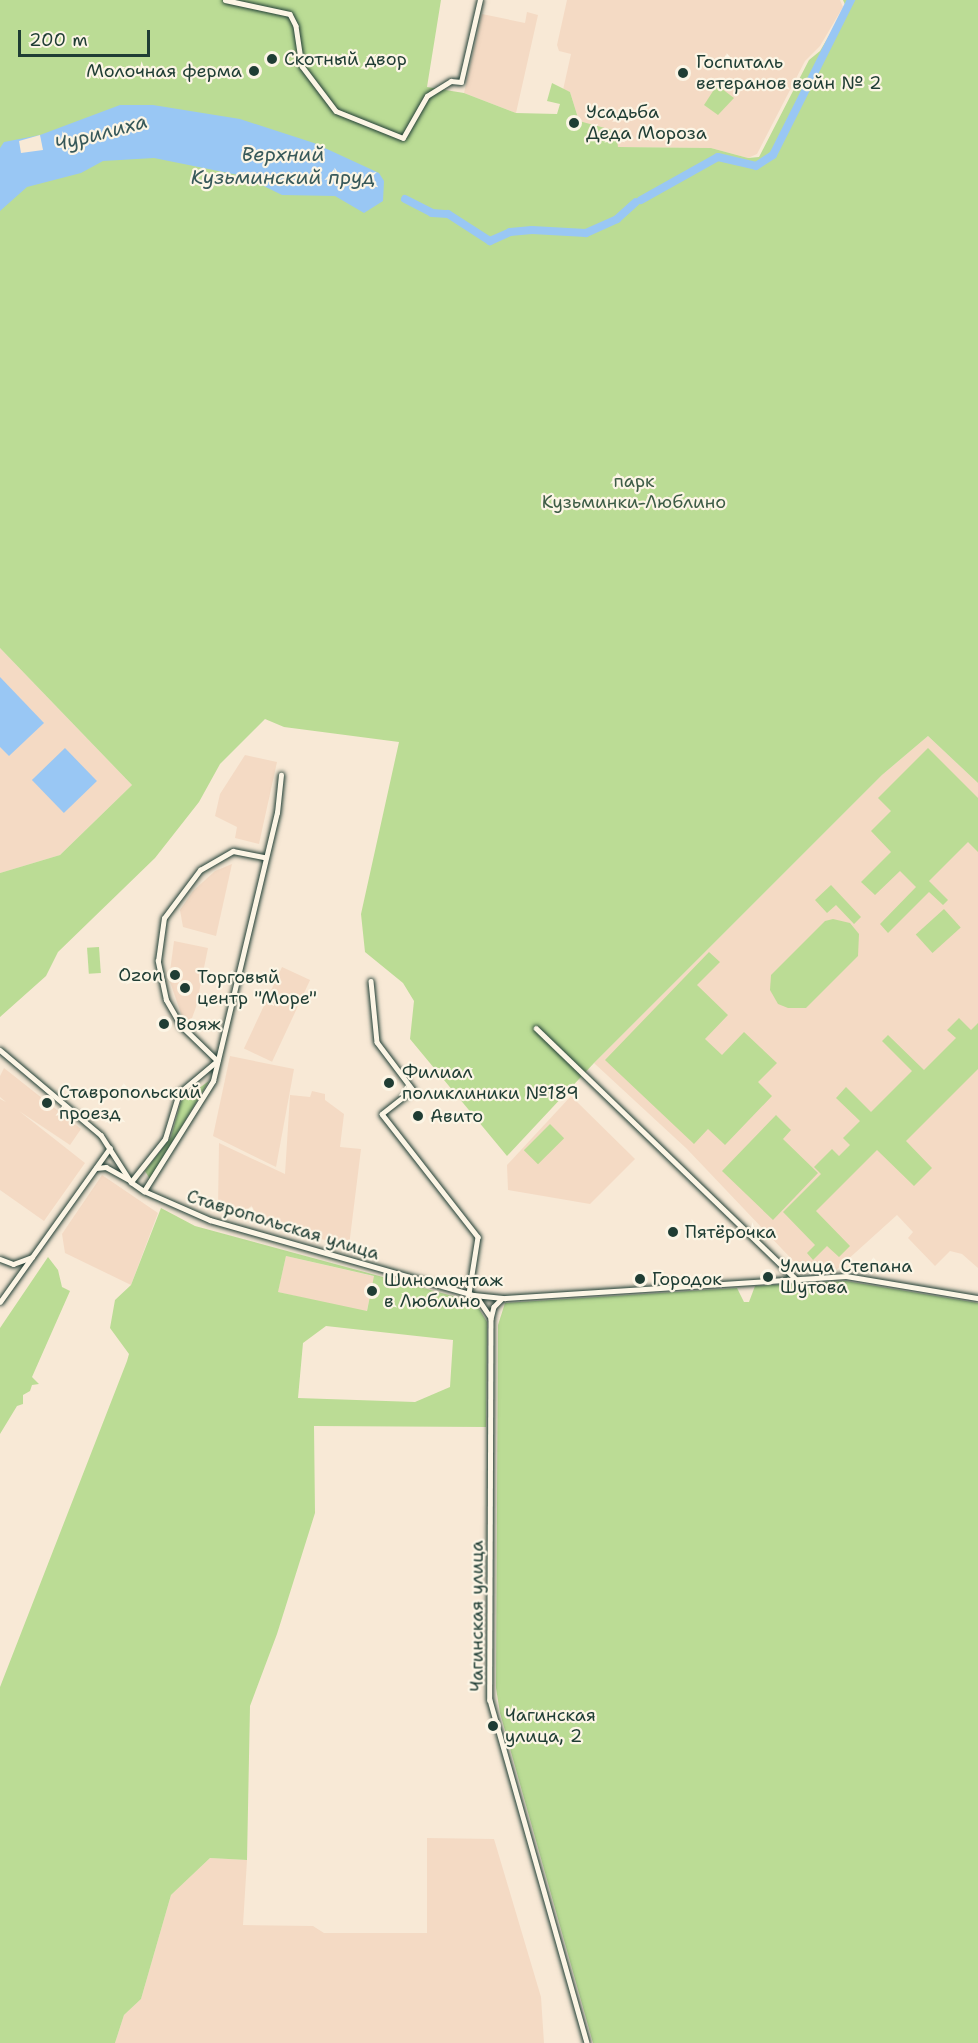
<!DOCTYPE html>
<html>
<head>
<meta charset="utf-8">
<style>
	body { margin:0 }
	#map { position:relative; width:978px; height:2043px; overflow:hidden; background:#f8e9d6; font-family:"Shantell Sans",sans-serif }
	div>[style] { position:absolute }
	.built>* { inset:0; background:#f4dac4; transform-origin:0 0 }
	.green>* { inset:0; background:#bbdc95; transform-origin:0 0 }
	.water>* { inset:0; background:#99c7f4; transform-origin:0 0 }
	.pier>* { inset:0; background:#f8e9d6 }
	.river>* { height:8px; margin:-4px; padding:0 4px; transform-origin:4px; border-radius:4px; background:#99c7f4 }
	.roads { filter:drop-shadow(0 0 2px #1f3d34) drop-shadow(0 0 2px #1f3d34) }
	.minor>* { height:4.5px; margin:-2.25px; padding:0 2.25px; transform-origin:2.25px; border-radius:2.25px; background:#fcf5e5 }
	.major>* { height:5px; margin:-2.5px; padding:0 2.5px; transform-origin:2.5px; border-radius:2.5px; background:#fcf5e5 }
	.dots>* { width:16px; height:16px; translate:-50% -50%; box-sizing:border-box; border:3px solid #fcf5e5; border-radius:50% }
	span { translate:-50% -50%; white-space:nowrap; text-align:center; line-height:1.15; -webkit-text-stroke:4.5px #fcf5e5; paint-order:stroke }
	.poi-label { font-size:18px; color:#1f3d34 }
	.left { translate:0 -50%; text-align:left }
	.right { translate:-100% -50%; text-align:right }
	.park-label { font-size:18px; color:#3e5d47 }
	.street-label { font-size:18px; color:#1f3d34 }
	.water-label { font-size:20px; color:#37595a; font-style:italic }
	.scale { position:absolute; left:18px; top:30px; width:132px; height:27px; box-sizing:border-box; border:3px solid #1f3d34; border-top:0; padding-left:8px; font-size:18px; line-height:21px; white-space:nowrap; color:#1f3d34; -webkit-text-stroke:4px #fcf5e5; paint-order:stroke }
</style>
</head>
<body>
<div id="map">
	<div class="built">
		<i style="clip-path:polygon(567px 0,840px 0,843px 7px,820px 46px,805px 61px,757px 154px,748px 158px,711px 148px,618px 147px,579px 121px,570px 92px,563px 90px,571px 54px,559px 51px,557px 45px)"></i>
		<i style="clip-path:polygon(527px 12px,538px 15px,516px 113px,464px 93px,482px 14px,525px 23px)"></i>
		<i style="clip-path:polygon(0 648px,132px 785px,60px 855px,0 873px)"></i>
		<i style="clip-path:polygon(928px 736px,978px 783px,978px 1268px,962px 1254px,950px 1251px,935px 1266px,908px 1238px,913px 1232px,897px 1215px,835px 1271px,827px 1262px,819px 1272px,802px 1270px,687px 1149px,594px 1063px,882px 775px)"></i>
		<i style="clip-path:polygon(245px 755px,277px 762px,259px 844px,235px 838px,237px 827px,215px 816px,220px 794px)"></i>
		<i style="clip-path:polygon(232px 864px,216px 936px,183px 927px,180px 910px,193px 891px,215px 871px)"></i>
		<i style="clip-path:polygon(174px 941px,208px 948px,196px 1007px,192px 1018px,184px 1022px,169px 979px)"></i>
		<i style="left:282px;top:967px;width:31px;height:90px;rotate:25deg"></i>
		<i style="clip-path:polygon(230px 1056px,294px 1069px,276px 1167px,213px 1136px)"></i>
		<i style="clip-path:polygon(4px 1068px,81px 1129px,70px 1145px,19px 1111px,85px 1163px,44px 1221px,0 1190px,0 1099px,6px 1102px,0 1097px,0 1076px)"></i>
		<i style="clip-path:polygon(312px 1091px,325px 1094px,325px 1100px,344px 1114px,340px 1147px,361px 1149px,349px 1246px,285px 1230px,218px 1206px,219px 1143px,285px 1174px,290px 1095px,310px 1097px)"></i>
		<i style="clip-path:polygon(571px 1096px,635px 1159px,590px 1204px,508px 1190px,507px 1165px)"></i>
		<i style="clip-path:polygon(102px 1175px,158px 1213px,131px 1285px,65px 1253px,62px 1234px)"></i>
		<i style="left:286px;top:1256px;width:91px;height:37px;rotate:13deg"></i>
		<i style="clip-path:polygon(427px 1838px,494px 1839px,541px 1997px,544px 2043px,115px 2043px,124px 2015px,141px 1999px,171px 1895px,210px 1858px,247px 1860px,243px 1925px,313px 1926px,324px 1933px,427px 1933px)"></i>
	</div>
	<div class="green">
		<i style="clip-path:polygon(0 0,441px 0,427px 87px,464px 93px,516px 113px,557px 114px,560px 104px,547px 101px,552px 83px,570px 92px,579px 121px,616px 131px,618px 147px,711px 148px,748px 158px,759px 157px,809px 60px,820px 51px,846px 7px,843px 0,978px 0,978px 783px,928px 736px,882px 775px,594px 1063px,507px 1156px,410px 1039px,414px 1001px,403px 983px,365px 952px,361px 914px,399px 742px,284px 727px,265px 719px,220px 764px,199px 802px,155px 858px,58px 952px,46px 976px,0 1017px,0 873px,60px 855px,132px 785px,0 648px)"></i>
		<i style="clip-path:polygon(717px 85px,734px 98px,718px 115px,704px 105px)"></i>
		<i style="clip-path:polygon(928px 748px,978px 798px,978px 852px,968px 842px,929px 881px,948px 900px,943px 905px,929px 892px,888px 933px,880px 924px,916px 887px,900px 871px,875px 895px,861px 882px,891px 852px,871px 831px,891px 811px,878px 798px)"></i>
		<i style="clip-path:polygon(831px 885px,861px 917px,854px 924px,836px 905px,827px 913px,815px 900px)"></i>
		<i style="left:944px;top:909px;width:25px;height:38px;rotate:48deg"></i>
		<i style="clip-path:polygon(833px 919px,850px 923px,859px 934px,858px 956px,806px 1008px,788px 1008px,778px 1004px,770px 990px,771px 975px,825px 921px)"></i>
		<i style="left:99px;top:947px;width:26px;height:12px;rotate:86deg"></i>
		<i style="clip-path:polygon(709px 952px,720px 962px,697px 985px,728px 1015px,705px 1039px,722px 1055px,744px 1032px,777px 1063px,758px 1082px,772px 1096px,725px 1145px,708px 1129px,694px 1144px,605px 1060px)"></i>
		<i style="clip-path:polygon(959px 1018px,971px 1030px,978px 1023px,978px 1069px,906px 1141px,932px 1168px,914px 1186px,877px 1150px,816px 1211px,850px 1246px,839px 1257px,827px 1246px,813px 1260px,807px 1253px,815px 1245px,783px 1212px,821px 1174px,814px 1167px,832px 1149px,839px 1156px,850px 1145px,843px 1138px,860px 1121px,836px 1098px,846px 1087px,871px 1112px,912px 1071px,882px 1041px,888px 1035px,924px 1070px,956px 1038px,947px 1030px)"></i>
		<i style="clip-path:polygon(209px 1081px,150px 1179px,145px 1171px,171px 1137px,181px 1101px)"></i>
		<i style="clip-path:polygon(776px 1115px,791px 1130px,783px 1139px,818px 1173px,773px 1220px,722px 1171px)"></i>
		<i style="left:550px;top:1124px;width:20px;height:37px;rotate:45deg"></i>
		<i style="clip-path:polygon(evenodd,161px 1208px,195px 1226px,475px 1302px,487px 1322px,486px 1427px,314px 1426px,315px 1513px,277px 1634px,250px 1706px,247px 1860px,210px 1858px,171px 1895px,141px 1999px,124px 2015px,115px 2043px,0 2043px,0 1687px,127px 1361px,129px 1354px,110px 1328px,115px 1300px,131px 1285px,161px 1208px,286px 1256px,374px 1276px,367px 1311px,278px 1292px,286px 1256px,161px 1208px,326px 1326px,453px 1340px,450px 1387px,415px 1402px,298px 1398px,303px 1343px,326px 1326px)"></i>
		<i style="clip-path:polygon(48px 1257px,58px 1270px,62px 1287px,70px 1291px,32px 1377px,39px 1384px,32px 1385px,30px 1391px,23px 1395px,23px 1404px,17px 1406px,0 1434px,0 1328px)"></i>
		<i style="clip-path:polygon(846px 1281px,978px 1303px,978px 2043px,593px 2043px,500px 1713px,496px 1688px,498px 1325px,505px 1303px,737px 1288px,744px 1302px,749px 1302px,755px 1286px)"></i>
	</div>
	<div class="water">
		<i style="clip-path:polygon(120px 105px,153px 105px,240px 119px,314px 143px,379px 173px,384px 181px,383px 201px,364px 213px,335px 196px,282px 195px,243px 176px,154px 158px,103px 161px,81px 173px,27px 187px,0 211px,0 148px,4px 142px,40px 135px)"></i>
		<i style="clip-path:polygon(0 677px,44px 723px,9px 756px,0 747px)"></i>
		<i style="left:65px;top:748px;width:46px;height:46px;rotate:46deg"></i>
	</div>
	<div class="pier">
		<i style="clip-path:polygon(40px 135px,43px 150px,21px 153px,19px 141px)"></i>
	</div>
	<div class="river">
		<i style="left:405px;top:199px;width:30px;rotate:27deg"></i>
		<i style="left:432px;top:213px;width:16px;rotate:4deg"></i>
		<i style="left:448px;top:214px;width:50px;rotate:32.7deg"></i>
		<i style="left:490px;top:241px;width:22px;rotate:-24deg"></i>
		<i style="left:510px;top:232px;width:22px;rotate:-5deg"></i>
		<i style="left:532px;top:230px;width:54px;rotate:3.2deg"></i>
		<i style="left:586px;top:233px;width:34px;rotate:-24deg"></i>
		<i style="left:617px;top:219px;width:25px;rotate:-42deg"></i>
		<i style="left:641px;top:200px;width:88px;rotate:-29.2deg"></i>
		<i style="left:718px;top:157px;width:39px;rotate:13deg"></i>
		<i style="left:756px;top:166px;width:20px;rotate:-33deg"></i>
		<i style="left:773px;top:155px;width:174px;rotate:-63.3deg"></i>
	</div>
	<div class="roads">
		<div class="minor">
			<i style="left:225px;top:0;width:66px;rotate:12.2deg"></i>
			<i style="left:290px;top:14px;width:13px;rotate:63deg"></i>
			<i style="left:296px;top:26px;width:40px;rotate:81.5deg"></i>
			<i style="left:302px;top:66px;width:56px;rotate:52.9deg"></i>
			<i style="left:336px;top:111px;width:72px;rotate:21.9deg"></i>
			<i style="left:403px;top:138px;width:48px;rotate:-60.3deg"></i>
			<i style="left:427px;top:96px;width:28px;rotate:-32deg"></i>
			<i style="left:451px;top:81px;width:10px;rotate:6deg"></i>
			<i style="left:461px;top:82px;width:84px;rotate:-77deg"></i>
			<i style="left:371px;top:981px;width:61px;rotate:84.4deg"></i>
			<i style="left:377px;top:1042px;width:60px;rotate:53.1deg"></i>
			<i style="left:413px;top:1090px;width:39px;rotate:142deg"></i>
			<i style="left:382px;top:1114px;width:156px;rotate:52deg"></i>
			<i style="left:478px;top:1237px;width:58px;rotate:99deg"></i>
			<i style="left:536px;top:1028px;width:360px;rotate:44deg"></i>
			<i style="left:0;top:1050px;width:132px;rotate:40.1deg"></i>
			<i style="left:101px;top:1135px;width:56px;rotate:57.4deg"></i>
			<i style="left:131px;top:1182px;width:16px;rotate:35deg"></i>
			<i style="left:144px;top:1191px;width:72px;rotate:23.7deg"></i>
			<i style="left:210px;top:1220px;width:274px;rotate:15.9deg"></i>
			<i style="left:474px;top:1295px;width:31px;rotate:6deg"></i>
			<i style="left:505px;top:1298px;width:342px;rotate:-3.7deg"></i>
			<i style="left:846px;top:1276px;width:134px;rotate:9.5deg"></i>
			<i style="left:217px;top:1061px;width:50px;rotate:-135.8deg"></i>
			<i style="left:181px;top:1026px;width:30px;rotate:-120deg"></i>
			<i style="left:166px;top:1000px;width:40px;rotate:-102deg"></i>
			<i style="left:158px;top:961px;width:43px;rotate:-82.1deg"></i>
			<i style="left:164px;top:918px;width:60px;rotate:-53.1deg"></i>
			<i style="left:200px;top:870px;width:38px;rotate:-30deg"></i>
			<i style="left:233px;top:851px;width:32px;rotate:11deg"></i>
			<i style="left:96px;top:1168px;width:10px;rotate:-6deg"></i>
			<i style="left:106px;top:1167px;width:26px;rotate:29deg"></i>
			<i style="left:131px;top:1182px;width:55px;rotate:-51.7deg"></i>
			<i style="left:165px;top:1139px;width:48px;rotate:-73.1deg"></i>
			<i style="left:179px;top:1093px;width:50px;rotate:-40.1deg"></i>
			<i style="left:144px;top:1191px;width:130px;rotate:-57.9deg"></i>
			<i style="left:213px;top:1081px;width:276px;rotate:-76.6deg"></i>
			<i style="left:277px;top:813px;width:38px;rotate:-84deg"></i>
			<i style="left:477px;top:1297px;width:23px;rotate:56deg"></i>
			<i style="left:502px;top:1299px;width:11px;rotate:135deg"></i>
			<i style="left:494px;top:1307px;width:12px;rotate:104deg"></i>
			<i style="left:491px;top:1319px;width:381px;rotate:90.2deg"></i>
			<i style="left:490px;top:1700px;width:356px;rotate:74.2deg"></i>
			<i style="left:0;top:1302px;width:189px;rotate:-54.5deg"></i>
		</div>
		<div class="major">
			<i style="left:0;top:1259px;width:14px;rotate:21deg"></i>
			<i style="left:13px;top:1264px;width:20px;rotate:-20deg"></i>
		</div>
	</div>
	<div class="dots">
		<i style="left:272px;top:59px;background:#1f3d34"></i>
		<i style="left:254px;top:71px;background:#1f3d34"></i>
		<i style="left:683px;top:73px;background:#1f3d34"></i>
		<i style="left:574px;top:123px;background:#1f3d34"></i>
		<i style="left:175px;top:975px;background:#1f3d34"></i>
		<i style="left:185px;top:988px;background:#1f3d34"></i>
		<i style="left:164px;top:1024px;background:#1f3d34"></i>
		<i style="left:389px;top:1083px;background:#1f3d34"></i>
		<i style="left:47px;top:1103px;background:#1f3d34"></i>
		<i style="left:418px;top:1116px;background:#1f3d34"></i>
		<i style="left:673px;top:1232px;background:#1f3d34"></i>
		<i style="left:768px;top:1277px;background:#1f3d34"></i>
		<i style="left:640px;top:1279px;background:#1f3d34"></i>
		<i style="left:372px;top:1291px;background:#1f3d34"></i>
		<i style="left:493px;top:1726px;background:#1f3d34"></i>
	</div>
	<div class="poi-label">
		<span class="left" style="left:284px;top:59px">Скотный двор</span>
		<span class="left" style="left:696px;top:73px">Госпиталь<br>ветеранов войн № 2</span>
		<span class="right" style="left:242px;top:71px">Молочная ферма</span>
		<span class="left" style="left:586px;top:123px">Усадьба<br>Деда Мороза</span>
		<span class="right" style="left:163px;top:975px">Ozon</span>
		<span class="left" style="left:197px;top:988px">Торговый<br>центр "Море"</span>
		<span class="left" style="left:176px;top:1024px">Вояж</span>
		<span class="left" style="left:402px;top:1083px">Филиал<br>поликлиники №189</span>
		<span class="left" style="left:59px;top:1103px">Ставропольский<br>проезд</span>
		<span class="left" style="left:430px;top:1116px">Авито</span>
		<span class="left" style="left:685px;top:1232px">Пятёрочка</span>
		<span class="left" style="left:780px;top:1277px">Улица Степана<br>Шутова</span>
		<span class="left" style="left:652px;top:1279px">Городок</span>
		<span class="left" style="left:384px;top:1291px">Шиномонтаж<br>в Люблино</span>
		<span class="left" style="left:505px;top:1726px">Чагинская<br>улица, 2</span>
	</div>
	<div class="park-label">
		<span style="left:634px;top:492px">парк<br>Кузьминки-Люблино</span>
	</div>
	<div class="street-label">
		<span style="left:283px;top:1225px;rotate:17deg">Ставропольская улица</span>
		<span style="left:477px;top:1616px;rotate:-90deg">Чагинская улица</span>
	</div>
	<div class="water-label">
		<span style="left:101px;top:133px;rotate:-15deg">Чурилиха</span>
		<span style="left:283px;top:166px">Верхний<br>Кузьминский пруд</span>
	</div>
	<div class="scale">200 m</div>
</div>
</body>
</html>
